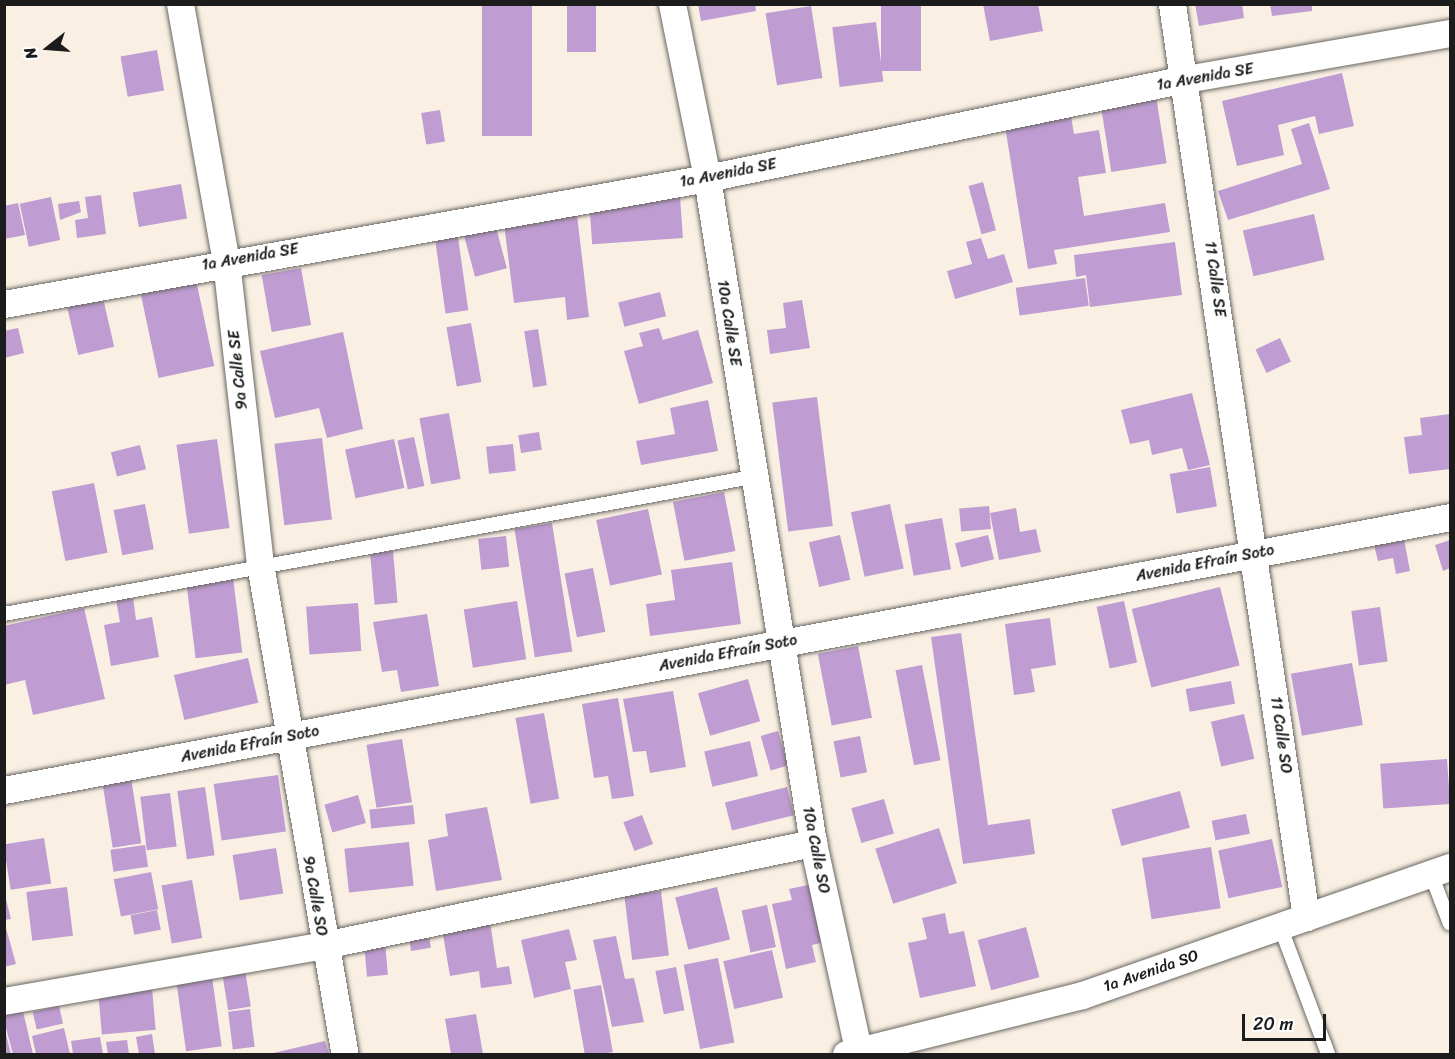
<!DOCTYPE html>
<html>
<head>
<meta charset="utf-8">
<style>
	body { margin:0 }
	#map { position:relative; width:1455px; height:1059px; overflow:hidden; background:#f9f0e3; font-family:Sriracha,sans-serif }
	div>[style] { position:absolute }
	.building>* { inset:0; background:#bf9cd2; transform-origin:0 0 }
	.roads { filter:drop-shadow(0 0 2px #696662) drop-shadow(0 0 2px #696662) }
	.lane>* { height:14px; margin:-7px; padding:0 7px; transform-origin:7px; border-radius:7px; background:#fff }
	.street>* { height:27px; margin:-13.5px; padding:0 13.5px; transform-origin:13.5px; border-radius:13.5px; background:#fff }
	span { translate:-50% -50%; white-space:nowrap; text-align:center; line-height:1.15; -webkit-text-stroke:4.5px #fff; paint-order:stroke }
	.street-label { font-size:16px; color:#1c1c1c }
	.frame { position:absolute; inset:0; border:6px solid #1c1c1c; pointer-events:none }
	.north { position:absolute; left:18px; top:18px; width:60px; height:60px; -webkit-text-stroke:4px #fff; paint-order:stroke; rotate:253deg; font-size:16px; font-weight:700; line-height:24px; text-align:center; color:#1c1c1c }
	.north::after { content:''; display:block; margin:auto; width:21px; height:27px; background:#1c1c1c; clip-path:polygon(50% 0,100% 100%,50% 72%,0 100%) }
	.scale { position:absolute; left:1242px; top:1014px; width:84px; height:27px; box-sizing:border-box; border:3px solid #1c1c1c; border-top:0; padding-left:8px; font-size:18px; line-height:21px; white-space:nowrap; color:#1c1c1c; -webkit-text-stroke:4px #fff; paint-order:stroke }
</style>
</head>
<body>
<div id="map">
	<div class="building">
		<i style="left:482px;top:4px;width:50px;height:132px"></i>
		<i style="left:567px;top:4px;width:29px;height:48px"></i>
		<i style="clip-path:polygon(698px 4px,755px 4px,756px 11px,701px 21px)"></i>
		<i style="left:881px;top:4px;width:40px;height:67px"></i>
		<i style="clip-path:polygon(983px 4px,1038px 4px,1043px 31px,990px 41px)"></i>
		<i style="clip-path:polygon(1195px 4px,1242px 4px,1244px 18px,1199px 26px)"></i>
		<i style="clip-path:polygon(1270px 4px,1312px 4px,1312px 11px,1272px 16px)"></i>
		<i style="left:811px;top:6px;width:73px;height:46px;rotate:81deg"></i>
		<i style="left:876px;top:22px;width:60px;height:44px;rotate:83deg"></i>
		<i style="left:157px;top:50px;width:41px;height:37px;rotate:80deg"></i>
		<i style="clip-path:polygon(1342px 73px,1354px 126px,1319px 134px,1315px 116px,1278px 125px,1284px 155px,1237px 166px,1222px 101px)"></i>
		<i style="left:1156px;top:96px;width:68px;height:56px;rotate:81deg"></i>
		<i style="left:440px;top:110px;width:32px;height:19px;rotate:81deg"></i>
		<i style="clip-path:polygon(1071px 116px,1074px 134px,1099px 130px,1106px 173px,1078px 177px,1084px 216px,1165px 203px,1170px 232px,1054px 250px,1057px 264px,1028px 269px,1005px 126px)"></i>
		<i style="clip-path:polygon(1309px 123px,1330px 189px,1228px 220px,1218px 191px,1302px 164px,1291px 129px)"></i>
		<i style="left:983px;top:182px;width:50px;height:15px;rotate:75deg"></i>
		<i style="left:181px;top:184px;width:35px;height:49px;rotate:80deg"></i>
		<i style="clip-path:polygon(101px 195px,106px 234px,77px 238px,75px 220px,88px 218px,85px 197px)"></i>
		<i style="left:680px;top:196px;width:42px;height:91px;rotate:86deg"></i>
		<i style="left:51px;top:197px;width:44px;height:32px;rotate:78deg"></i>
		<i style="clip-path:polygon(79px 201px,81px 212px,60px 220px,58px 204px)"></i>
		<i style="clip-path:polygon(18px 203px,25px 235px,4px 239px,4px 206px)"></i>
		<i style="left:1314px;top:214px;width:47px;height:73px;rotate:77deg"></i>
		<i style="clip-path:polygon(577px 215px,589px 317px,567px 320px,565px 297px,514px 303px,504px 224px)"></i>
		<i style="left:494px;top:220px;width:50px;height:33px;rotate:75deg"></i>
		<i style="left:457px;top:230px;width:81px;height:23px;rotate:82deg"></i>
		<i style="clip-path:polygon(981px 238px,988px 259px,1004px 254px,1013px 282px,955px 299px,947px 271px,972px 264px,966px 242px)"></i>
		<i style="clip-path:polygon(1175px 242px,1182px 295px,1090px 307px,1086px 275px,1076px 277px,1074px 255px)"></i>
		<i style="left:301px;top:268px;width:58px;height:40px;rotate:80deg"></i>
		<i style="left:1085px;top:278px;width:28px;height:70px;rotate:82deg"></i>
		<i style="left:196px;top:280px;width:88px;height:57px;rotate:78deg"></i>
		<i style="left:660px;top:292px;width:25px;height:43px;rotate:76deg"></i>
		<i style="left:103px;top:298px;width:50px;height:37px;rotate:77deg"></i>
		<i style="clip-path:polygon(802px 300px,810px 348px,770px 354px,767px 330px,786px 328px,783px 303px)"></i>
		<i style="left:471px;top:323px;width:60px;height:25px;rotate:80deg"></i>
		<i style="clip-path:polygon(18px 328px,24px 353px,4px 358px,4px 331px)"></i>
		<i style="clip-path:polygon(659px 328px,663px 340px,698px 330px,713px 383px,639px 404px,624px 351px,643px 346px,639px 333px)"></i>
		<i style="left:538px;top:329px;width:57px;height:14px;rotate:81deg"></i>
		<i style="clip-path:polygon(343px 332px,363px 429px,327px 438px,319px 408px,275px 418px,260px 351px)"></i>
		<i style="left:1280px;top:338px;width:26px;height:27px;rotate:65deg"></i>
		<i style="clip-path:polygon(1192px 393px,1210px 465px,1188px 470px,1182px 448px,1152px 455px,1149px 440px,1130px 444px,1121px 410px)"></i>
		<i style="left:817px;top:397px;width:130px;height:45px;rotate:83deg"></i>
		<i style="clip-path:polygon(708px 400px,718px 451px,641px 465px,636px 441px,675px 434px,670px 408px)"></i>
		<i style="left:449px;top:413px;width:67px;height:30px;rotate:80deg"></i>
		<i style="clip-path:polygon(1450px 414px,1450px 469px,1409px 474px,1404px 437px,1422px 435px,1420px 418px)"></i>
		<i style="left:539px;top:432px;width:18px;height:21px;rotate:81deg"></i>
		<i style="left:414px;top:437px;width:50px;height:17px;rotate:78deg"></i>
		<i style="left:322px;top:438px;width:82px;height:48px;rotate:83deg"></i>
		<i style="left:217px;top:439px;width:90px;height:41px;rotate:82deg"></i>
		<i style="left:394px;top:439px;width:50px;height:50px;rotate:78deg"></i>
		<i style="left:513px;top:444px;width:27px;height:27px;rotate:84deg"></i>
		<i style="left:140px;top:445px;width:25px;height:30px;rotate:76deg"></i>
		<i style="left:1210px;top:467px;width:40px;height:41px;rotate:80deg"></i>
		<i style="left:94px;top:483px;width:71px;height:43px;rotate:79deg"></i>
		<i style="left:724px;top:492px;width:60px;height:52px;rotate:79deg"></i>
		<i style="left:145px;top:504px;width:46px;height:32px;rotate:79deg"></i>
		<i style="left:890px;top:504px;width:66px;height:40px;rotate:78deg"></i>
		<i style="left:989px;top:506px;width:23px;height:30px;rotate:85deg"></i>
		<i style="clip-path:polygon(1016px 508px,1020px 532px,1036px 529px,1041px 552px,999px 560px,990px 513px)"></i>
		<i style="left:648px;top:509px;width:67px;height:53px;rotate:78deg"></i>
		<i style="left:942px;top:518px;width:52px;height:38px;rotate:80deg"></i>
		<i style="left:552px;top:523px;width:130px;height:38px;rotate:81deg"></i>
		<i style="left:840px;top:535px;width:46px;height:32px;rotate:77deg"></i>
		<i style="left:988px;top:535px;width:25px;height:34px;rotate:76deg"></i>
		<i style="left:506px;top:536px;width:31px;height:28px;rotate:84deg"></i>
		<i style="clip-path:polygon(1404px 539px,1410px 571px,1396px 574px,1393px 558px,1378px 561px,1374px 545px)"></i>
		<i style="clip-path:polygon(1450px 540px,1450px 568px,1443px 571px,1435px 545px)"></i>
		<i style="left:393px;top:551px;width:52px;height:23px;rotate:85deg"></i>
		<i style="clip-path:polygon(732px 562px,741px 624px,650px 636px,646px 604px,675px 600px,671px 570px)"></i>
		<i style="left:593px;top:568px;width:65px;height:29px;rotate:79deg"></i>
		<i style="left:233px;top:577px;width:76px;height:47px;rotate:83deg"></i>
		<i style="left:1220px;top:587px;width:81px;height:91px;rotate:76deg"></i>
		<i style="clip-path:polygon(133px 597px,136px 620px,152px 617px,159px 657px,111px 666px,104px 625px,120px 622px,116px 600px)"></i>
		<i style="left:517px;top:601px;width:59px;height:54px;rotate:81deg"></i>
		<i style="left:1124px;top:601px;width:63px;height:28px;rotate:78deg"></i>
		<i style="left:358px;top:603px;width:48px;height:52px;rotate:86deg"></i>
		<i style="left:1380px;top:607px;width:55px;height:29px;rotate:82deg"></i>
		<i style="clip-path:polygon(84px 608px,105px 699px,33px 715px,25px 680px,4px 685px,4px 626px)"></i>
		<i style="clip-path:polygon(427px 614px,439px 686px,401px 692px,397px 670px,382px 672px,373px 622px)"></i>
		<i style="clip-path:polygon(1050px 618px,1056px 665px,1031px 669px,1035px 692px,1014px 695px,1005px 624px)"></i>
		<i style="clip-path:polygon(961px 633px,988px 825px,1030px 819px,1035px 854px,963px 864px,931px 637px)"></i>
		<i style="left:858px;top:646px;width:73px;height:41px;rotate:79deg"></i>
		<i style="left:248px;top:658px;width:46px;height:76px;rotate:77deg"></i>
		<i style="left:1352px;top:663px;width:63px;height:62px;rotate:80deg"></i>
		<i style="left:922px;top:665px;width:97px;height:27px;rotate:79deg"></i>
		<i style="left:748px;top:679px;width:44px;height:52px;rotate:74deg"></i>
		<i style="left:1231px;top:681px;width:23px;height:46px;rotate:80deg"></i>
		<i style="clip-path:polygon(673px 691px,686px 767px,650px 773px,646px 751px,633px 752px,623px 699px)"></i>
		<i style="clip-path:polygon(618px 698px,634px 796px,612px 799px,608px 776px,594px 778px,582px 704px)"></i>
		<i style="left:544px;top:713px;width:87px;height:29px;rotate:80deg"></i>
		<i style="left:1244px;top:714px;width:46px;height:34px;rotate:77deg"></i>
		<i style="left:778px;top:731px;width:36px;height:18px;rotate:74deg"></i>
		<i style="left:860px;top:736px;width:37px;height:27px;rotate:79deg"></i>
		<i style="left:402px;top:739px;width:64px;height:36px;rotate:81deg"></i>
		<i style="left:750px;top:741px;width:36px;height:47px;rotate:77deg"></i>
		<i style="left:1447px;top:759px;width:45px;height:67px;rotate:86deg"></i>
		<i style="left:278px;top:775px;width:57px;height:65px;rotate:82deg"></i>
		<i style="left:131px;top:778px;width:66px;height:29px;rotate:81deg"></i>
		<i style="left:205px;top:787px;width:69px;height:28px;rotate:82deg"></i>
		<i style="left:787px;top:787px;width:29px;height:64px;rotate:76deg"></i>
		<i style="left:1180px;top:791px;width:38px;height:71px;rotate:75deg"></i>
		<i style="left:170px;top:793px;width:54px;height:30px;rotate:83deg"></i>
		<i style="left:358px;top:795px;width:29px;height:35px;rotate:74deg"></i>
		<i style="left:884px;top:799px;width:36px;height:34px;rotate:74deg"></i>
		<i style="left:413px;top:805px;width:19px;height:44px;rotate:84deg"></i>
		<i style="clip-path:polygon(487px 807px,502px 880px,436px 891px,428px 840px,448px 836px,445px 814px)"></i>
		<i style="left:1246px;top:814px;width:20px;height:35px;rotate:79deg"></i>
		<i style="left:642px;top:815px;width:31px;height:20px;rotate:69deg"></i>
		<i style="left:939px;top:828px;width:58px;height:67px;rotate:72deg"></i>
		<i style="left:44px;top:838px;width:46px;height:41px;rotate:81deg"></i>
		<i style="left:1272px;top:839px;width:49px;height:55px;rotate:78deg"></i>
		<i style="left:409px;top:842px;width:44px;height:65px;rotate:84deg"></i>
		<i style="left:145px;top:845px;width:22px;height:35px;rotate:82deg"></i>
		<i style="left:1211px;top:847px;width:62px;height:70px;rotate:81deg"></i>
		<i style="left:276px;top:848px;width:46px;height:44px;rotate:81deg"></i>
		<i style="left:151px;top:872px;width:38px;height:38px;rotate:79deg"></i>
		<i style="left:192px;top:880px;width:59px;height:31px;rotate:80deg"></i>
		<i style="clip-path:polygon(813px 884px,825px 942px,812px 945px,816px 962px,786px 969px,772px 904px,792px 900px,789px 889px)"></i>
		<i style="left:67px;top:887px;width:49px;height:41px;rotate:83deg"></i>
		<i style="left:717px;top:887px;width:54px;height:43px;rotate:76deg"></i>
		<i style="clip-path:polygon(4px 891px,11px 919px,4px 920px)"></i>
		<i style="left:661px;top:891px;width:65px;height:37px;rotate:83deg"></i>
		<i style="left:767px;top:905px;width:43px;height:26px;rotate:78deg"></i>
		<i style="left:157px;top:910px;width:20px;height:27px;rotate:79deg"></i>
		<i style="clip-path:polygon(945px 913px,949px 934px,964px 931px,976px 986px,920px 998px,908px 943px,927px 939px,922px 918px)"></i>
		<i style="clip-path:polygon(489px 915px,497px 968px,509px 966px,512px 984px,481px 988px,479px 971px,450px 976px,441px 923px)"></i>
		<i style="clip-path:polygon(4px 921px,16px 964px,4px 967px)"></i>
		<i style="left:1026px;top:927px;width:52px;height:50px;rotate:75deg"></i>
		<i style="clip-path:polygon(569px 929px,577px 960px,565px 962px,571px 989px,534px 998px,521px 940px)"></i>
		<i style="left:428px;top:930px;width:18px;height:20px;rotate:81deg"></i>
		<i style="clip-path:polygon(616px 936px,625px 979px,634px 978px,644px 1022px,612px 1027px,593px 940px)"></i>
		<i style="left:385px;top:942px;width:33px;height:21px;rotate:85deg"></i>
		<i style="left:772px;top:950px;width:49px;height:50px;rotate:77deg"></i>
		<i style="left:718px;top:958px;width:86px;height:35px;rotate:79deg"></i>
		<i style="left:676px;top:967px;width:44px;height:21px;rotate:79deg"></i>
		<i style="left:245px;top:970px;width:37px;height:23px;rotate:81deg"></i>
		<i style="left:212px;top:977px;width:70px;height:36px;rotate:82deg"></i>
		<i style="left:601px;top:985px;width:68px;height:28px;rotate:80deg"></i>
		<i style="left:152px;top:988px;width:42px;height:54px;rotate:85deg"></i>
		<i style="left:59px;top:1006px;width:18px;height:27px;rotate:77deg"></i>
		<i style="left:250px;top:1009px;width:38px;height:22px;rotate:83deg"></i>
		<i style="clip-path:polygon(23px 1011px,33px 1054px,13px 1054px,4px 1021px,4px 1015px)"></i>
		<i style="clip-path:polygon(476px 1014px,483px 1054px,451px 1054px,445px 1019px)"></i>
		<i style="clip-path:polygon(64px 1028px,70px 1054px,36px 1054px,32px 1036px)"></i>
		<i style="clip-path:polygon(5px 1030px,11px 1054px,4px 1054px)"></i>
		<i style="clip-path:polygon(152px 1034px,155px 1054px,139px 1054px,136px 1037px)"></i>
		<i style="clip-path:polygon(100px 1037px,103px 1054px,73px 1054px,71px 1041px)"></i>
		<i style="clip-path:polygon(127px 1040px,129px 1054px,108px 1054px,106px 1042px)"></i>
		<i style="clip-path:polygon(325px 1041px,329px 1054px,269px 1054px)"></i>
	</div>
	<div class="roads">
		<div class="lane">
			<i style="left:4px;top:614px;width:760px;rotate:-10.38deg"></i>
			<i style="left:1431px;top:874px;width:53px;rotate:69.2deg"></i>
			<i style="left:1280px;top:926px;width:137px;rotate:69.4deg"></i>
		</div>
		<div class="street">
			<i style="left:180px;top:4px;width:261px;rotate:79.9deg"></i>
			<i style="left:226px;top:261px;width:305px;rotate:83.6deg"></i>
			<i style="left:260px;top:564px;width:497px;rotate:80.2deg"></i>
			<i style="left:672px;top:4px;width:177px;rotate:78.6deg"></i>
			<i style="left:707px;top:178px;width:673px;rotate:80.94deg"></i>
			<i style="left:813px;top:843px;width:216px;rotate:77.7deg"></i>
			<i style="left:1172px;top:4px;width:923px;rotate:81.65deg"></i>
			<i style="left:4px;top:304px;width:714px;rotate:-10.16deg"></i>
			<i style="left:707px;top:178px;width:489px;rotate:-11.7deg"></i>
			<i style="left:1186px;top:79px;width:268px;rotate:-9.9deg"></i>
			<i style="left:4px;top:790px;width:1472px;rotate:-10.69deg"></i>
			<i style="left:4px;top:1001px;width:325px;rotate:-9.9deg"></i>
			<i style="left:324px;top:945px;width:500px;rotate:-11.8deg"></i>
			<i style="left:846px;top:1054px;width:243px;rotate:-14deg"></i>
			<i style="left:1082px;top:995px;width:390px;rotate:-19.2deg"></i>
		</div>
	</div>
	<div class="street-label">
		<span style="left:1205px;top:77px;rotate:-10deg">1a Avenida SE</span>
		<span style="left:728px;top:173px;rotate:-11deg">1a Avenida SE</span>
		<span style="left:250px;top:257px;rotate:-10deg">1a Avenida SE</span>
		<span style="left:1215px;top:279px;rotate:82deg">11 Calle SE</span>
		<span style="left:729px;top:323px;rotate:81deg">10a Calle SE</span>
		<span style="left:238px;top:370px;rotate:-96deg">9a Calle SE</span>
		<span style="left:1205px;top:563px;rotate:-11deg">Avenida Efraín Soto</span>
		<span style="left:728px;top:653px;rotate:-11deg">Avenida Efraín Soto</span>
		<span style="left:1281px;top:735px;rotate:82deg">11 Calle SO</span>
		<span style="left:250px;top:744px;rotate:-11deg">Avenida Efraín Soto</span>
		<span style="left:816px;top:850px;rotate:79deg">10a Calle SO</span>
		<span style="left:315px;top:896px;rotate:80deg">9a Calle SO</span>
		<span style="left:1151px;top:971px;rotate:-19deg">1a Avenida SO</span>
	</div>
	<div class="frame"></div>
	<div class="north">N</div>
	<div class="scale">20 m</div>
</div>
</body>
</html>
